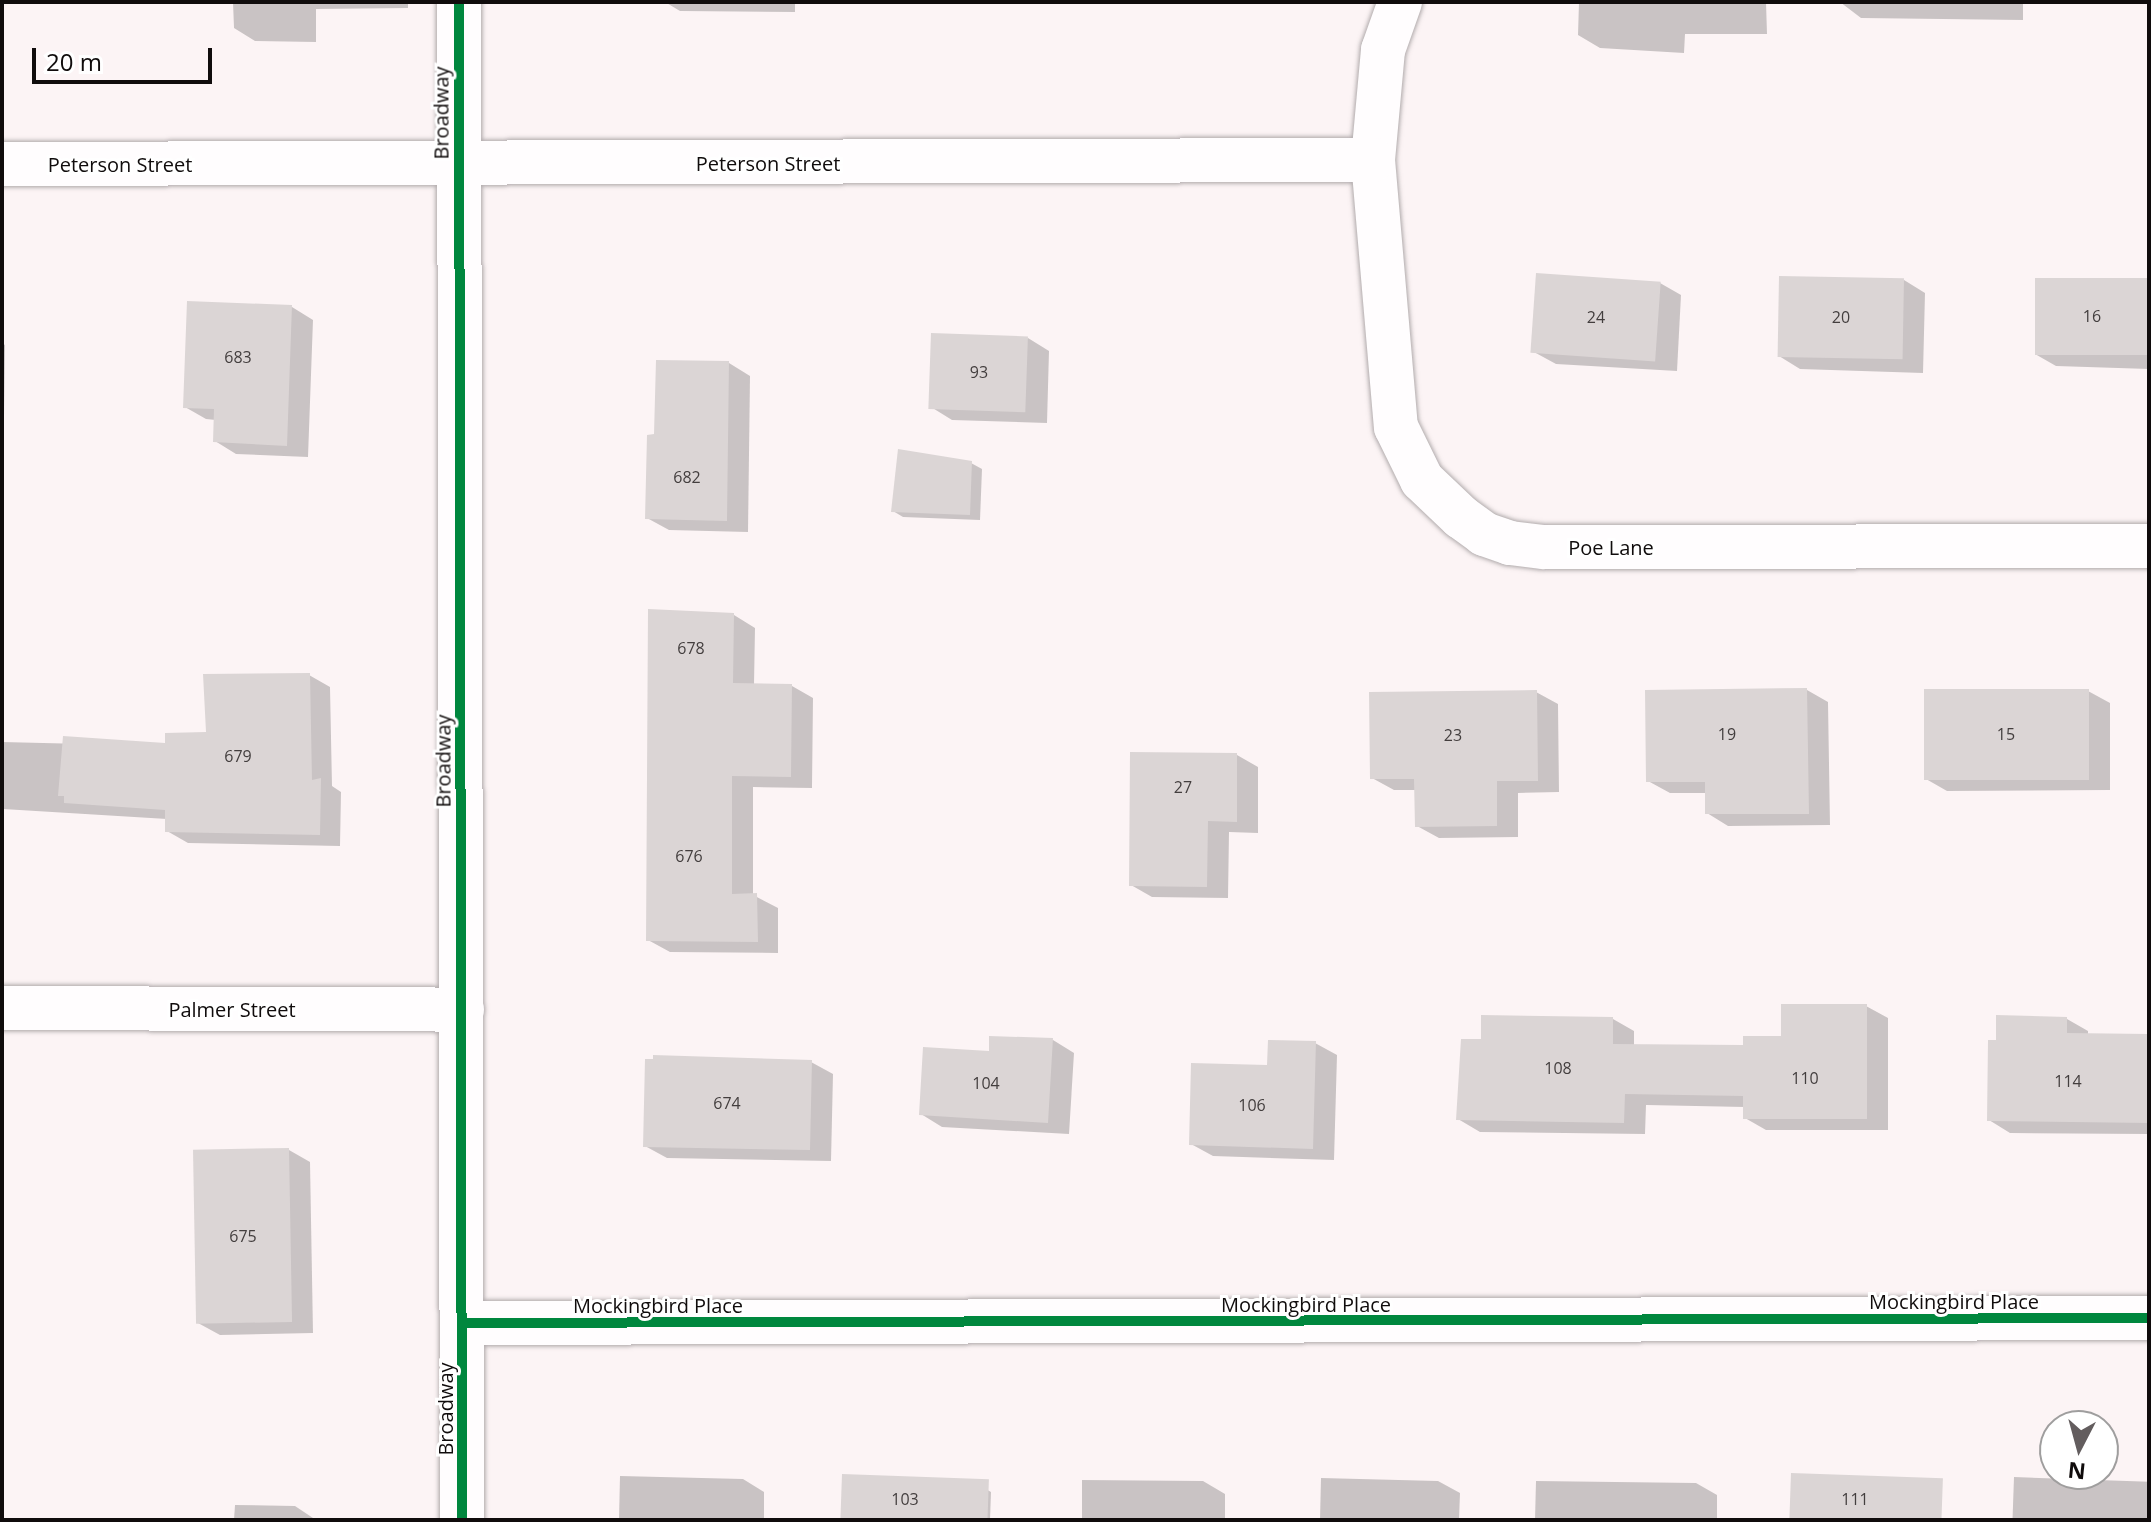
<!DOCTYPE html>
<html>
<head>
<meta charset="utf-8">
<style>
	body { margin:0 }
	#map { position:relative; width:2151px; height:1522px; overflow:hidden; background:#fcf4f5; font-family:"Open Sans",sans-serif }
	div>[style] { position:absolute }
	.shadow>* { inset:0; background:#0003; transform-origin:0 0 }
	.building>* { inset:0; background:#dbd5d5; transform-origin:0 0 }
	.roads { filter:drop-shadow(0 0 2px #b2acad) drop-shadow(0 0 2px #b2acad) }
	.minor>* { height:44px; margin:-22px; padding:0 22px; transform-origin:22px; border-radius:22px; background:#fffdfe }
	.tertiary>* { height:44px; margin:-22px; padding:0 22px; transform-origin:22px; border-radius:22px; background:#fffdfe }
	.cycleway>* { height:10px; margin:-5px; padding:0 5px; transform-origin:5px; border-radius:5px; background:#00873e }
	span { translate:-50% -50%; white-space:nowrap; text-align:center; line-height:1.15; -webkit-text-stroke:6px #fff; paint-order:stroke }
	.number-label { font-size:16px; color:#433e3e }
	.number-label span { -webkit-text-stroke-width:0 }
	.street-label { font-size:20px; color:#100c0c }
	.frame { position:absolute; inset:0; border:4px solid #100c0c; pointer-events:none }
	.north { position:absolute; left:2039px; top:1410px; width:80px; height:80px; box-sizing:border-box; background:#fff; border:2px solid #9f9e9e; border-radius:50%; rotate:186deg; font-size:22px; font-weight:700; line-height:32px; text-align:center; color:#100c0c }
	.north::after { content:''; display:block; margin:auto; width:28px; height:36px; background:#635d5e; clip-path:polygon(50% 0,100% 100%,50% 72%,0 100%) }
	.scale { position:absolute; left:32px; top:48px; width:180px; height:36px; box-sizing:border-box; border:4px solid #100c0c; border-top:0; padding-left:10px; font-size:24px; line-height:28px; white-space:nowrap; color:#100c0c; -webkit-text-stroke:6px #fff; paint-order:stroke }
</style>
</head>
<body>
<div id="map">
	<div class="shadow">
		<i style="clip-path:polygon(233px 2px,408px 2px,408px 8px,316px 9px,316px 42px,255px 41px,234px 28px)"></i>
		<i style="clip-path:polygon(665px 2px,795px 2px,795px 12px,680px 11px)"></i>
		<i style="clip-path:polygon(1579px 2px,1766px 2px,1767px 34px,1685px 34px,1684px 53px,1600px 48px,1578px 35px)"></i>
		<i style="clip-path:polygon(1840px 2px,2023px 2px,2023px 20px,1861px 18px)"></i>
		<i style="clip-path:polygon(1904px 280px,1925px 293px,1923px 373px,1800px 369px,1779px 356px)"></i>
		<i style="clip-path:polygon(2149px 280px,2149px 369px,2056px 366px,2035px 354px)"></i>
		<i style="clip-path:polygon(1660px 283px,1681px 295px,1677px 371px,1556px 364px,1534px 352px)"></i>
		<i style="clip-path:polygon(189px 303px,292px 307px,313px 320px,308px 457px,236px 454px,215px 441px,216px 420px,206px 419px,185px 407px)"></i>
		<i style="clip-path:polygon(1028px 338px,1049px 351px,1047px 423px,952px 420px,931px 407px)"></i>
		<i style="clip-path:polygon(2px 343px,5px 345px,4px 417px,2px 417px)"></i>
		<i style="clip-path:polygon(729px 363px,750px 376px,748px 532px,669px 530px,647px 518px,656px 436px)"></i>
		<i style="clip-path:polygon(971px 463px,982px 469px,980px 520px,903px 517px,893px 511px)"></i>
		<i style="clip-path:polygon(734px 615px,755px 628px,754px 685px,792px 686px,813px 698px,812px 788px,753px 787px,753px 895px,778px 908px,778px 953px,670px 952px,648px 940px)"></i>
		<i style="clip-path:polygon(309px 675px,330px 687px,332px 786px,341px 792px,340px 846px,188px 843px,167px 831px,167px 819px,3px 809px,2px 825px,2px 742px,167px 746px,208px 734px)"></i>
		<i style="clip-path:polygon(1807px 690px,1828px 702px,1830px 825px,1728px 826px,1707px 813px,1707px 793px,1670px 793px,1648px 781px)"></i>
		<i style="clip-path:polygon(2088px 691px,2110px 703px,2110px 790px,1947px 791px,1926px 779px)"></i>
		<i style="clip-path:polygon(1536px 692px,1558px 704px,1559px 792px,1518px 793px,1518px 837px,1439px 838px,1417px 826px,1416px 790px,1394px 790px,1372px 778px)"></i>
		<i style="clip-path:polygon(1237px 755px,1258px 767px,1258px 833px,1229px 832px,1228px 898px,1152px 897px,1131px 885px)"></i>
		<i style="clip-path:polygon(1866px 1006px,1888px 1018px,1888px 1130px,1766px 1130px,1745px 1118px,1745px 1107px,1646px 1105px,1645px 1134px,1480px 1132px,1458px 1119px,1483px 1041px,1613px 1019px,1634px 1031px,1634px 1046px,1745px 1047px,1783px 1038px)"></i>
		<i style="clip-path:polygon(2067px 1019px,2088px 1031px,2088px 1035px,2149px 1036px,2149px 1134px,2010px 1133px,1989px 1120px,1998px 1042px)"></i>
		<i style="clip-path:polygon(1053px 1040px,1074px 1053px,1069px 1134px,942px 1127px,921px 1114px,990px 1053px)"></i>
		<i style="clip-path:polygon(1315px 1043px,1337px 1055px,1334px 1160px,1213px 1156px,1191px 1144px)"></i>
		<i style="clip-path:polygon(811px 1062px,833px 1074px,831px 1161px,667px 1158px,645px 1146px)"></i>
		<i style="clip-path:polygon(289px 1150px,310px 1162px,313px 1333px,220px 1335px,198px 1323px)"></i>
		<i style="clip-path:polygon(620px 1476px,743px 1479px,764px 1492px,764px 1520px,619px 1520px)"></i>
		<i style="left:2014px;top:1477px;width:135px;height:43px;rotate:2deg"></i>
		<i style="clip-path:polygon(1321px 1478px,1438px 1481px,1460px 1493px,1459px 1520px,1320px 1520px)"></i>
		<i style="clip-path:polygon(969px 1480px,991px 1492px,990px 1520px,843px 1520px)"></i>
		<i style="clip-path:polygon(1082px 1480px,1203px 1481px,1225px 1494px,1225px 1520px,1082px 1520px)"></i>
		<i style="clip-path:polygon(1536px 1481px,1696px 1483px,1717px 1495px,1717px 1520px,1535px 1520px)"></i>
		<i style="clip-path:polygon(235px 1505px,295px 1506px,316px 1520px,234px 1520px)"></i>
	</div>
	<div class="building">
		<i style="left:1536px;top:273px;width:125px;height:80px;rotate:4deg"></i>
		<i style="left:1779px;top:276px;width:125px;height:81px;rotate:1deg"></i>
		<i style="left:2035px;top:278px;width:114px;height:77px"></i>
		<i style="clip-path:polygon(187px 301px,292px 305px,287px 446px,213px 442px,214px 409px,183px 408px)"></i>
		<i style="left:931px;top:333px;width:97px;height:76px;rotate:2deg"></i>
		<i style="clip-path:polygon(656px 360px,729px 361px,727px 521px,645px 519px,647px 435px,654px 434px)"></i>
		<i style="clip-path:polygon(898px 449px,972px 461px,970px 515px,891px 512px)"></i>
		<i style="clip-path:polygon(648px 609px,734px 613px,733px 683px,792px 684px,791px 777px,732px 776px,732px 894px,757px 893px,758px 942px,646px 941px)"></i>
		<i style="clip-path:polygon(310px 673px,312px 780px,321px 778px,320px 835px,165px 832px,165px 810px,64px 803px,64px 796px,58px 796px,63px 736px,165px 743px,165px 733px,206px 732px,203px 674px)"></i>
		<i style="clip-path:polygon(1807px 688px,1809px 814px,1705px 814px,1705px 782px,1646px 782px,1645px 690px)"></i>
		<i style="left:1924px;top:689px;width:165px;height:91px"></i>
		<i style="clip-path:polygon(1537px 690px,1538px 781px,1497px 781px,1497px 826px,1415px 827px,1414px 779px,1370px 779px,1369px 692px)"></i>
		<i style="clip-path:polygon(1130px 752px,1237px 753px,1237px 822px,1208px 821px,1207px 887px,1129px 886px)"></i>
		<i style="clip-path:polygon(1781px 1004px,1867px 1004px,1867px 1119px,1743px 1119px,1743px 1096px,1625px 1094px,1624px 1123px,1456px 1120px,1461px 1039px,1481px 1039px,1481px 1015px,1613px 1017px,1613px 1044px,1743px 1045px,1743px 1036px,1781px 1036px)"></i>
		<i style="clip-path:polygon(1996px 1015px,2067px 1017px,2067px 1033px,2149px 1034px,2149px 1123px,1987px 1121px,1988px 1040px,1996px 1040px)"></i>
		<i style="clip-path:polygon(989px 1036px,1053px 1038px,1048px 1123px,919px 1115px,923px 1047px,989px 1051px)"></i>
		<i style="clip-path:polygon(1268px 1040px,1316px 1041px,1313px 1149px,1189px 1145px,1191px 1063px,1267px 1065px)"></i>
		<i style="clip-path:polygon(653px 1055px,812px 1060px,810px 1150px,643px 1147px,645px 1059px,653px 1059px)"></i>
		<i style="left:289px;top:1148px;width:174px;height:96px;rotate:89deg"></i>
		<i style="left:1791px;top:1473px;width:152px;height:47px;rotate:2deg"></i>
		<i style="left:842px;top:1474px;width:147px;height:46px;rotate:2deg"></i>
	</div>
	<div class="roads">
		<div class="minor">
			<i style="left:1400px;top:2px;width:51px;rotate:109.5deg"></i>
			<i style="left:1383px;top:50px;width:110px;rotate:95.2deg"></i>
			<i style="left:1373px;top:160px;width:268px;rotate:85.1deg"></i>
			<i style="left:1396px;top:427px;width:59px;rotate:63.9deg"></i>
			<i style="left:1422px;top:480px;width:54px;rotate:43.5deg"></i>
			<i style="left:1461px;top:517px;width:29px;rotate:36deg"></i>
			<i style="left:1484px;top:534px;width:28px;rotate:19deg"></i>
			<i style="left:1510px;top:543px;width:34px;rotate:7deg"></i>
			<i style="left:1544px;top:547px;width:605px;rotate:-0.09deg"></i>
			<i style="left:2px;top:164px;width:1371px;rotate:-0.17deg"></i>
			<i style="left:2px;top:1008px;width:460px;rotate:0.2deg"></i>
			<i style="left:463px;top:1323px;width:1686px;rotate:-0.17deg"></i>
		</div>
		<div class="tertiary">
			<i style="left:459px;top:2px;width:1518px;rotate:89.89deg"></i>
		</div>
	</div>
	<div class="cycleway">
		<i style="left:459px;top:2px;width:1518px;rotate:89.89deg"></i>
		<i style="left:463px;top:1323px;width:1686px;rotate:-0.17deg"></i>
	</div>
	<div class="number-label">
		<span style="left:2092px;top:316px">16</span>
		<span style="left:1596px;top:317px">24</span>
		<span style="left:1841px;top:317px">20</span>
		<span style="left:238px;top:357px">683</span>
		<span style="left:979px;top:372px">93</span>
		<span style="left:687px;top:477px">682</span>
		<span style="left:691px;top:648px">678</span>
		<span style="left:1727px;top:734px">19</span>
		<span style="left:2006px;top:734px">15</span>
		<span style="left:1453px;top:735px">23</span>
		<span style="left:238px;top:756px">679</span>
		<span style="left:1183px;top:787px">27</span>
		<span style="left:689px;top:856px">676</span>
		<span style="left:1558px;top:1068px">108</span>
		<span style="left:1805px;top:1078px">110</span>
		<span style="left:2068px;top:1081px">114</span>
		<span style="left:986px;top:1083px">104</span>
		<span style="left:727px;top:1103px">674</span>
		<span style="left:1252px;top:1105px">106</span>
		<span style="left:243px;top:1236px">675</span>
		<span style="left:905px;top:1499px">103</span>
		<span style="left:1855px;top:1499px">111</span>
	</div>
	<div class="street-label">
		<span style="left:441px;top:113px;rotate:-90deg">Broadway</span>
		<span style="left:768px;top:163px">Peterson Street</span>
		<span style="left:120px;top:164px">Peterson Street</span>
		<span style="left:1611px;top:547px">Poe Lane</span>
		<span style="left:443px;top:761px;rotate:-90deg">Broadway</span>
		<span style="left:232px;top:1009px">Palmer Street</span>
		<span style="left:1954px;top:1301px">Mockingbird Place</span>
		<span style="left:1306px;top:1304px">Mockingbird Place</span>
		<span style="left:658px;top:1305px">Mockingbird Place</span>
		<span style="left:445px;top:1409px;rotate:-90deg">Broadway</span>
	</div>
	<div class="frame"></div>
	<div class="north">N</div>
	<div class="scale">20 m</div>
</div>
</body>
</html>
